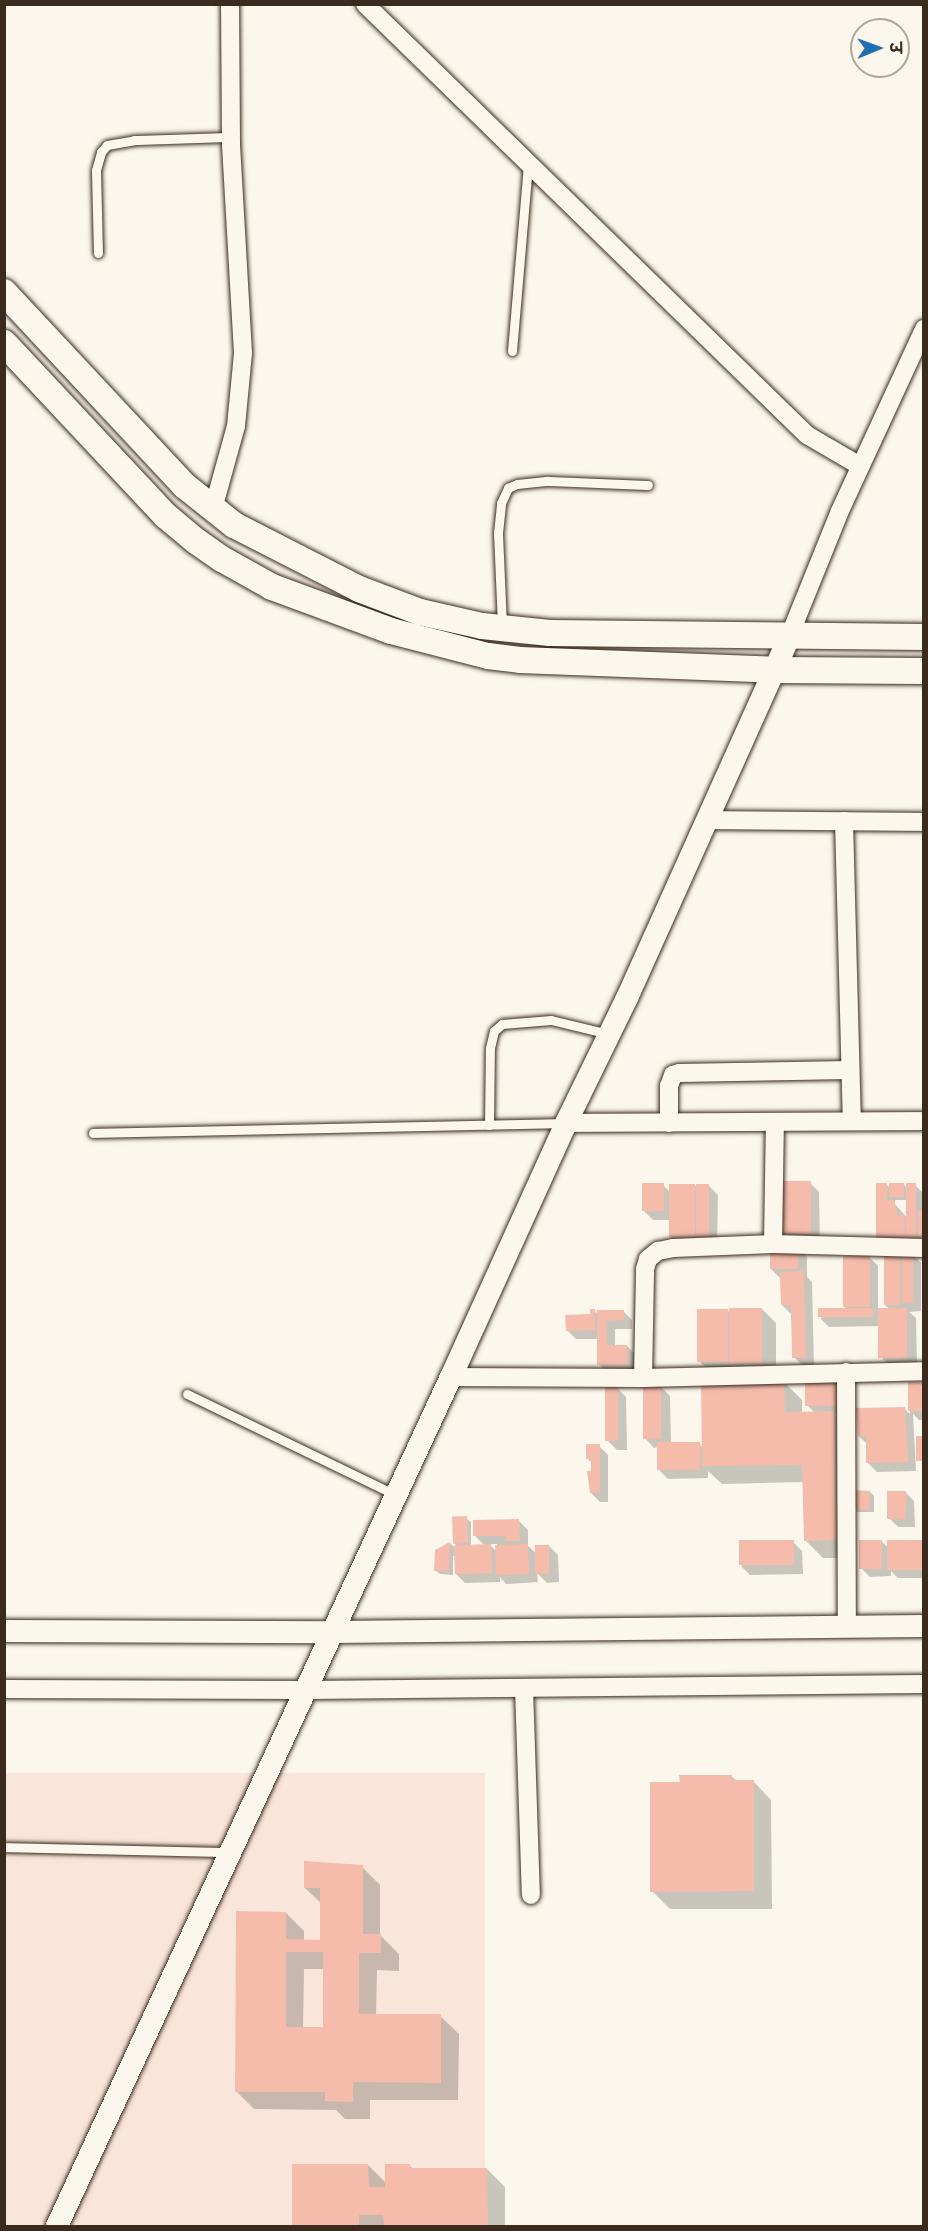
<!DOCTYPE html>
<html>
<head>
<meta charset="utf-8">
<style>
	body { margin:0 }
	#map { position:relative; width:928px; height:2231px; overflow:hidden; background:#fbf7ec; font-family:Mali,"Playpen Sans Deva",sans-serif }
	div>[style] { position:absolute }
	.built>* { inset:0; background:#f9e5d9; transform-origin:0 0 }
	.shadow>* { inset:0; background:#0003 }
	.building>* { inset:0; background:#f5bcac; transform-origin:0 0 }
	.roads { filter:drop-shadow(0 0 2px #3b2a1e) drop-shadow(0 0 2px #3b2a1e) }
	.service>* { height:9px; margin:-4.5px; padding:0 4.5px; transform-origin:4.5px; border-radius:4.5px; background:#fbf7ec }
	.minor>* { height:18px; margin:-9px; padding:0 9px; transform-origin:9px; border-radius:9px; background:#fbf7ec }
	.tertiary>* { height:22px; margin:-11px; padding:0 11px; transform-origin:11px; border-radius:11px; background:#fbf7ec }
	.secondary>* { height:26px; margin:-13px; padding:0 13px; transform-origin:13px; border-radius:13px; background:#fbf7ec }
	span { translate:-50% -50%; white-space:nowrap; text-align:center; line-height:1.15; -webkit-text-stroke:6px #fbf7ec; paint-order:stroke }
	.frame { position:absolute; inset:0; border:6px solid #3b2a1e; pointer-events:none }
	.north { position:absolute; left:850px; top:18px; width:60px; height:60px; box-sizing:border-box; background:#fbf7ec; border:2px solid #aea59a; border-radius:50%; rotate:89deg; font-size:16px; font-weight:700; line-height:24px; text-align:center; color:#3b2a1e }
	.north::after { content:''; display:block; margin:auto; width:21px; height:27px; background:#1f6fb2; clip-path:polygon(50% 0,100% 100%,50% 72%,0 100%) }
</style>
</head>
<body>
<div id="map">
	<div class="built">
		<i style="left:5px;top:1773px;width:480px;height:453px"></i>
	</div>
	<div class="shadow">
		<i style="clip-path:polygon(810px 1183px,819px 1192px,820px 1243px,792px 1243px,783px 1234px)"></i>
		<i style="clip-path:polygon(evenodd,886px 1184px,890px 1188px,903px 1184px,907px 1188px,915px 1185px,923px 1193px,924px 1185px,924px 1238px,915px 1238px,924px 1248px,878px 1237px,886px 1184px,895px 1200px,907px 1200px,908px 1219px,895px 1204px,895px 1200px)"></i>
		<i style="clip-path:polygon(663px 1185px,671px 1193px,671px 1186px,709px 1186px,718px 1195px,717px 1246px,679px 1246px,670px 1237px,670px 1220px,653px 1220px,644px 1211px)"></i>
		<i style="clip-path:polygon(798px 1248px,807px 1257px,807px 1277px,812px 1282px,814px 1366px,803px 1366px,794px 1357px,791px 1314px,782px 1305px,780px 1278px,771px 1269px)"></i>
		<i style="clip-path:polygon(885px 1253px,912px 1254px,921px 1263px,921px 1311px,909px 1312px,916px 1318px,917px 1366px,890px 1366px,881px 1357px,880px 1326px,829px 1327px,820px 1318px,848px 1310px,844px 1306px,869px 1257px,878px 1266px,878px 1309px,889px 1309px,885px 1305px)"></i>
		<i style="clip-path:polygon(762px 1309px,776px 1323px,776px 1376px,708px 1370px,699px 1361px,727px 1310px,731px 1314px)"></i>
		<i style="clip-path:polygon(594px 1311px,599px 1315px,623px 1311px,632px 1320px,632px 1329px,615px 1329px,615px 1347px,627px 1346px,636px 1355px,636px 1373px,608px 1373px,599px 1364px,599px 1339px,576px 1339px,567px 1330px,592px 1316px)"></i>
		<i style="clip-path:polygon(838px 1381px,847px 1414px,835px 1414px,851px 1431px,852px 1492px,870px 1492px,874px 1496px,874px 1512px,857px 1512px,853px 1508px,853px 1558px,823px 1558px,805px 1540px,804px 1482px,722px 1484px,708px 1471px,708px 1478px,668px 1479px,659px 1470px,658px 1447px,654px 1448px,645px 1438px,661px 1387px,670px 1396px,671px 1444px,699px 1444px,703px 1448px,784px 1382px,802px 1400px,802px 1413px,815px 1413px,807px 1405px)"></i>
		<i style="clip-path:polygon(909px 1384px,924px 1384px,924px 1420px,919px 1420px,913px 1414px,916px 1471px,877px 1472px,868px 1463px,867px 1444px,859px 1436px,904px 1408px,910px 1414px)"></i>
		<i style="clip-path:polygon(617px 1388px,626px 1397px,627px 1450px,617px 1450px,608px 1441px)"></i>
		<i style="clip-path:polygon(599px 1446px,608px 1455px,608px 1502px,600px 1502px,591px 1493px,593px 1464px,588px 1459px)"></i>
		<i style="clip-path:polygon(905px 1492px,914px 1501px,915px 1527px,898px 1527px,889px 1518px)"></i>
		<i style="clip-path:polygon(evenodd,466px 1518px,471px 1522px,471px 1546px,485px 1546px,474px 1535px,519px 1521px,528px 1530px,528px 1546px,537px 1554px,549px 1546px,558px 1555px,559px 1582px,547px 1583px,537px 1573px,538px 1582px,506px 1584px,500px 1577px,500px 1582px,465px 1583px,456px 1574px,456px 1556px,453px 1556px,453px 1575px,440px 1574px,435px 1570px,450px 1543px,456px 1549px,458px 1547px,454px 1543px,466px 1518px,489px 1544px,497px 1544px,497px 1552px,489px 1544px)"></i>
		<i style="clip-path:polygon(881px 1541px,889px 1548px,924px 1541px,924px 1578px,898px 1578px,891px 1571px,891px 1576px,870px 1577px,861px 1568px)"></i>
		<i style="clip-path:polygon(793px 1542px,802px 1551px,803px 1574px,750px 1575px,741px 1566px)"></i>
		<i style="clip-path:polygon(731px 1776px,737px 1781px,753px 1781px,771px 1800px,772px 1909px,670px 1909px,652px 1891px,681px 1784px)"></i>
		<i style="clip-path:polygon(evenodd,306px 1863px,362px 1867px,380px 1885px,380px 1935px,399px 1954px,399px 1971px,377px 1970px,376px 2016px,440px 2016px,459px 2034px,458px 2100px,370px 2100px,370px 2119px,345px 2119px,336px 2110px,254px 2109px,236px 2091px,286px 1913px,304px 1931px,304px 1941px,322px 1941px,322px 1904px,305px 1888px,306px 1863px,304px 1969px,325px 1969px,325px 2028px,303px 2028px,304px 1969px)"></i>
		<i style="clip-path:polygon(368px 2165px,387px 2184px,409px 2165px,414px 2170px,487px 2169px,505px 2187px,505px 2226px,294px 2226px,294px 2166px)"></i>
	</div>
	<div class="building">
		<i style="left:781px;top:1181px;width:30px;height:53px"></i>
		<i style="left:664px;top:1183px;width:28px;height:22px;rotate:90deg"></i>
		<i style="clip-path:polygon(876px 1183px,887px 1183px,887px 1200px,894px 1200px,898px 1215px,905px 1215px,905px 1238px,876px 1238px)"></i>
		<i style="left:889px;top:1183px;width:15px;height:14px"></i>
		<i style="left:906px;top:1183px;width:10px;height:56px"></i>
		<i style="left:669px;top:1184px;width:26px;height:53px"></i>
		<i style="left:696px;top:1184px;width:13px;height:54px"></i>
		<i style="left:918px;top:1210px;width:6px;height:26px"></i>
		<i style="left:770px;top:1247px;width:28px;height:22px"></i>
		<i style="left:884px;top:1252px;width:16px;height:53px"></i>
		<i style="left:902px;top:1253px;width:11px;height:50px"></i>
		<i style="left:843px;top:1256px;width:27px;height:51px"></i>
		<i style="clip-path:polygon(804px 1271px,806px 1358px,792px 1358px,791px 1305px,781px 1305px,780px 1272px)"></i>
		<i style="left:729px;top:1308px;width:33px;height:55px"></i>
		<i style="left:873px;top:1308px;width:9px;height:55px;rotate:90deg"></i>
		<i style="left:878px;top:1308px;width:29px;height:50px"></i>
		<i style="clip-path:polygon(590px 1309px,595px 1309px,595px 1330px,566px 1331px,565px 1315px,590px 1314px)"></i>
		<i style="left:697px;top:1309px;width:31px;height:53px"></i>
		<i style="clip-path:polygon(597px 1310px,624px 1310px,624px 1320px,607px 1321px,607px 1345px,627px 1345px,628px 1365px,597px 1365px)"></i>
		<i style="clip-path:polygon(784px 1380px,785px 1412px,834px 1411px,836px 1540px,804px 1541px,802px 1465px,702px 1466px,701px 1382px)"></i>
		<i style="left:805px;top:1380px;width:33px;height:26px"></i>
		<i style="left:924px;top:1382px;width:29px;height:16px;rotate:90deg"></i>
		<i style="left:643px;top:1385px;width:18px;height:54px"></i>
		<i style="left:605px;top:1386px;width:13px;height:55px"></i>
		<i style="clip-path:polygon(905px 1407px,908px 1462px,866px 1463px,866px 1436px,858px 1436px,856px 1408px)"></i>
		<i style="left:916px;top:1436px;width:8px;height:25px"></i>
		<i style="left:700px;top:1442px;width:28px;height:43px;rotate:90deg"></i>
		<i style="clip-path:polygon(586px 1444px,600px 1444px,600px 1493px,590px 1493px,587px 1471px,591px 1471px,591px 1459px,586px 1459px)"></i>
		<i style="left:851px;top:1490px;width:19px;height:19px;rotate:3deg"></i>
		<i style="left:887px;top:1491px;width:19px;height:28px"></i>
		<i style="left:467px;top:1516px;width:27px;height:15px;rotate:88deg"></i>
		<i style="clip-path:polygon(519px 1519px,520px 1541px,506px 1541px,506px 1536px,473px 1536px,473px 1520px)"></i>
		<i style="left:794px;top:1540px;width:25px;height:55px;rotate:90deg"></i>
		<i style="left:859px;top:1540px;width:23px;height:29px"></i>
		<i style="left:887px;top:1540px;width:37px;height:30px"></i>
		<i style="clip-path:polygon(450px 1542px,449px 1571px,434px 1571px,435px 1550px)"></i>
		<i style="left:491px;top:1544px;width:29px;height:37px;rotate:88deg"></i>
		<i style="left:528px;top:1544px;width:30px;height:33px;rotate:88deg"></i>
		<i style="left:535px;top:1545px;width:14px;height:29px"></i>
		<i style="clip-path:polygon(679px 1775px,732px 1775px,732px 1780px,754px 1780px,754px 1891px,650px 1892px,650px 1782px,680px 1782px)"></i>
		<i style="clip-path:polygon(evenodd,304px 1861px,363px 1865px,363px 1934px,381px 1934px,381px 1953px,359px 1953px,359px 2014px,441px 2014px,441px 2083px,353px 2082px,353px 2102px,325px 2101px,325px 2092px,235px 2092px,236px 1911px,286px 1912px,286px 1939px,320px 1940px,320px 1888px,304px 1888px,304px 1861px,286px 1952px,323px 1952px,323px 2027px,286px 2027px,286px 1952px)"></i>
		<i style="clip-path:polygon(292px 2164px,368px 2164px,369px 2187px,385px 2187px,385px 2164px,410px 2164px,410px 2168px,487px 2168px,488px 2226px,384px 2226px,383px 2215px,359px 2215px,359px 2226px,292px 2226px)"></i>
	</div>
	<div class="roads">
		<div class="service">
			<i style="left:98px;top:253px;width:83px;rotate:-91.4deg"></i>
			<i style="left:96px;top:170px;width:19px;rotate:-74deg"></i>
			<i style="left:101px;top:152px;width:9px;rotate:-49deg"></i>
			<i style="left:107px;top:145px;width:27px;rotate:-10deg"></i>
			<i style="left:134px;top:140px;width:97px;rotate:-1.8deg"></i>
			<i style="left:512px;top:351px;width:188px;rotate:-85.1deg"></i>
			<i style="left:502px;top:625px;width:92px;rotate:-92.5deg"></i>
			<i style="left:498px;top:533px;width:30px;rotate:-84deg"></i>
			<i style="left:501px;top:503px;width:17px;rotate:-65deg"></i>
			<i style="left:508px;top:488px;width:10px;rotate:-24deg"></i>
			<i style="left:517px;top:484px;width:31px;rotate:-6deg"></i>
			<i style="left:548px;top:481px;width:100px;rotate:2.3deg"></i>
			<i style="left:489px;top:1125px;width:77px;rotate:-89.3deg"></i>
			<i style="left:490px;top:1048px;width:17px;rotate:-77deg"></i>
			<i style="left:494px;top:1031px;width:11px;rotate:-41deg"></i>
			<i style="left:502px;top:1024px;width:49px;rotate:-4.7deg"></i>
			<i style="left:551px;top:1020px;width:60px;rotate:13.6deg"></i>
			<i style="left:93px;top:1133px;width:470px;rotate:-1.2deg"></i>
			<i style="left:187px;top:1394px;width:232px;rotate:25.8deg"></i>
			<i style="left:4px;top:1847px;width:225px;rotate:1.3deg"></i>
		</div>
		<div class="minor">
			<i style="left:365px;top:4px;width:617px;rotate:44.28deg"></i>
			<i style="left:807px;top:435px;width:61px;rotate:30.3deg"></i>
			<i style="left:213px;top:509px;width:86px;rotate:-74.5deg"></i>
			<i style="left:236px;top:426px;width:73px;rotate:-84.5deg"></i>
			<i style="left:243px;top:353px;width:210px;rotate:-93.3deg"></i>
			<i style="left:231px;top:143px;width:139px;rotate:-90.4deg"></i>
			<i style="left:789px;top:637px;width:134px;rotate:-68deg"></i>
			<i style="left:839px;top:513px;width:203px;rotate:-65.2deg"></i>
			<i style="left:707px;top:820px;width:217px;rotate:0.5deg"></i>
			<i style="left:844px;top:821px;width:300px;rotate:88.5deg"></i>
			<i style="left:566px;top:1123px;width:358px;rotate:-0.3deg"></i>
			<i style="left:669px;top:1123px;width:37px;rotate:-90deg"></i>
			<i style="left:669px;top:1086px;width:12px;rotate:-70deg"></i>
			<i style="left:673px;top:1075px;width:6px;rotate:-18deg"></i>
			<i style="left:679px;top:1073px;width:170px;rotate:-1deg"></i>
			<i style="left:773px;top:1244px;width:122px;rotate:-89.1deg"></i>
			<i style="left:846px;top:1372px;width:254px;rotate:89.8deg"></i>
			<i style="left:451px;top:1377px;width:192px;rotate:0.3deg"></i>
			<i style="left:643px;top:1378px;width:281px;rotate:-1.4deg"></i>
			<i style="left:643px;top:1378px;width:109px;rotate:-88.9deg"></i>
			<i style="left:645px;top:1269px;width:10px;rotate:-73deg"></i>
			<i style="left:648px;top:1259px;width:13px;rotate:-39deg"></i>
			<i style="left:658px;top:1251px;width:15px;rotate:-11deg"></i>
			<i style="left:673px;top:1248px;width:100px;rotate:-2.3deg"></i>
			<i style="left:773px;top:1244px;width:151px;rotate:1.5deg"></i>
			<i style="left:524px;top:1688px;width:207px;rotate:88.1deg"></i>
			<i style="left:4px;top:1689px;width:302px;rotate:0.2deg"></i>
			<i style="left:306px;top:1690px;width:618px;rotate:-0.56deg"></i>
		</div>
		<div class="tertiary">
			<i style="left:4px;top:1631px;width:329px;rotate:0.2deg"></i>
			<i style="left:333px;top:1632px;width:591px;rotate:-0.58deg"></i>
			<i style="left:57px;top:2226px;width:936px;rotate:-65.11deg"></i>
			<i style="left:451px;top:1377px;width:279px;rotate:-65.6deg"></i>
			<i style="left:566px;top:1123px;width:139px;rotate:-64deg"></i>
			<i style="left:627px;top:998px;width:396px;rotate:-65.8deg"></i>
		</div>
		<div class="secondary">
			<i style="left:4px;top:292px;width:265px;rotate:47deg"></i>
			<i style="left:185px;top:486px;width:63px;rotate:38.5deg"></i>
			<i style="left:234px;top:525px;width:140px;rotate:27.1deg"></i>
			<i style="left:359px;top:589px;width:65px;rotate:20.7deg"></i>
			<i style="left:420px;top:612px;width:64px;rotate:12.7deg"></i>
			<i style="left:482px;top:626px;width:68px;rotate:5.9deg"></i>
			<i style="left:550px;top:633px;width:374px;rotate:0.6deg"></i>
			<i style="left:4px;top:343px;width:237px;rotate:46.9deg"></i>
			<i style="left:166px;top:516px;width:39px;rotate:40deg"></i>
			<i style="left:196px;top:541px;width:32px;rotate:35deg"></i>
			<i style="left:222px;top:559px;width:57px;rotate:29.2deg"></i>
			<i style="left:272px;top:587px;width:127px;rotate:20.3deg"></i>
			<i style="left:391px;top:631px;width:100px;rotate:14.5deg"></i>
			<i style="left:488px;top:656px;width:32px;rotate:7deg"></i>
			<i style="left:520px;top:660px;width:255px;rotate:2.2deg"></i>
			<i style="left:775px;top:670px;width:149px;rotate:0.4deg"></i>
		</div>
	</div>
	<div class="frame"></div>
	<div class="north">उ</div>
</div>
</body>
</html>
